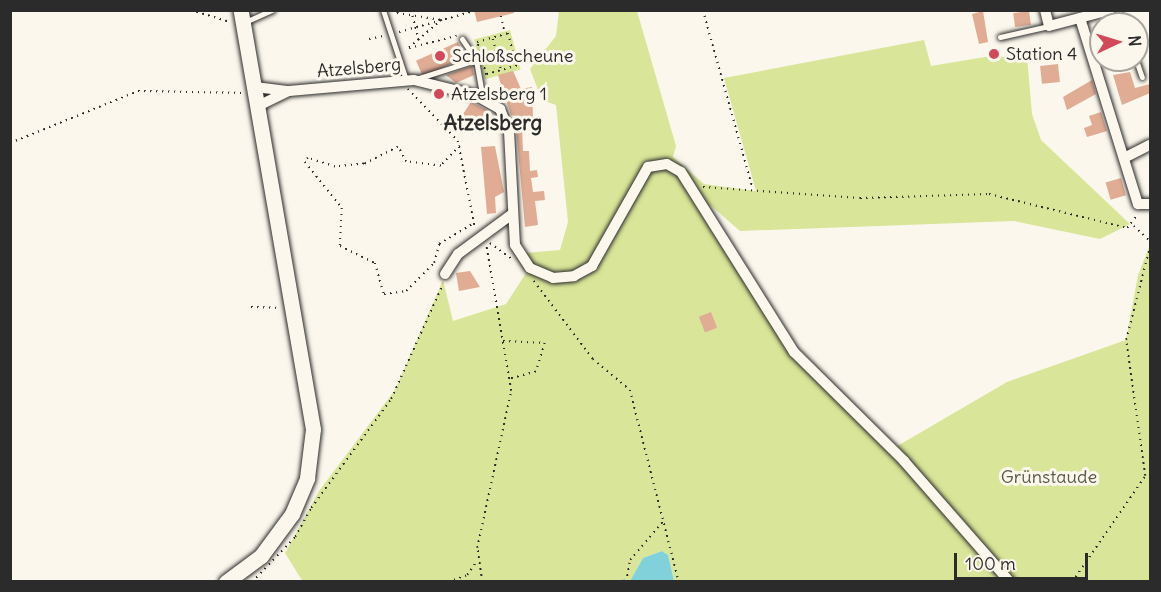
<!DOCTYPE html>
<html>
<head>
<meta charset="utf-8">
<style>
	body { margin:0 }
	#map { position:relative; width:1161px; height:592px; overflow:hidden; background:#fbf7ec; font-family:Delius,sans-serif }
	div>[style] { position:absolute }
	.green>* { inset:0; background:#d9e598; transform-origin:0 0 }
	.water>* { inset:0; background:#80d1da }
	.stream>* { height:3px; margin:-1.5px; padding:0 1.5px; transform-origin:1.5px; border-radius:1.5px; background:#80d1da }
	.building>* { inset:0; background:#e0ac94; transform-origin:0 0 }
	.path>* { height:1.5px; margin-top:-0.75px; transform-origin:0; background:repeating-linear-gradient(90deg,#2b2b2b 0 1.5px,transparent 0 6px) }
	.path>.ring { margin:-0.75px; padding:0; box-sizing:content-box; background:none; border:1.5px solid #2b2b2b; border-radius:50% }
	.roads { filter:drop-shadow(0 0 2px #2b2b2b) drop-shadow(0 0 2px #2b2b2b) }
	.lane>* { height:5px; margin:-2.5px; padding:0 2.5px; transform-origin:2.5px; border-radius:2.5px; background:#fbf7ec }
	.street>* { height:10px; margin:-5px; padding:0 5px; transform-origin:5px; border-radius:5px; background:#fbf7ec }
	.secondary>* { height:15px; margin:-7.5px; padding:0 7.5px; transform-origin:7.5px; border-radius:7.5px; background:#fbf7ec }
	.dots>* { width:16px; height:16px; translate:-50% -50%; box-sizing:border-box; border:3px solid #fbf7ec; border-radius:50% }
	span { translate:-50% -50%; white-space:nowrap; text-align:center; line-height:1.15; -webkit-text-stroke:6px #fbf7ec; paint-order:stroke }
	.poi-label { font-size:18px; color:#2b2b2b }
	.left { translate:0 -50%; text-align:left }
	.street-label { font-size:18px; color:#2b2b2b }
	.park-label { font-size:18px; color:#565a46 }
	.quarter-label { font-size:21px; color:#2b2b2b; font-weight:700 }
	.frame { position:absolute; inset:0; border:12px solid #2b2b2b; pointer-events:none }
	.north { position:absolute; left:1089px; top:12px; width:60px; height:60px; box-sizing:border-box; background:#fbf7ec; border:2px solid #a8a59f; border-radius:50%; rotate:86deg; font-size:16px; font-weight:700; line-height:24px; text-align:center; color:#2b2b2b }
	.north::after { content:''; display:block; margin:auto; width:21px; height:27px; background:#d1495b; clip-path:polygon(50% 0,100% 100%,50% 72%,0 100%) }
	.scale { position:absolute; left:954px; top:553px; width:134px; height:27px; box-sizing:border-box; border:3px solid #2b2b2b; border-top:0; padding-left:8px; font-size:18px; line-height:21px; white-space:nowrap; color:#2b2b2b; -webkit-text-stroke:4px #fbf7ec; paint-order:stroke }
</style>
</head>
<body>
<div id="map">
	<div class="green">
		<i style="clip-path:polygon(559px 11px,637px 11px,676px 146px,673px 157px,704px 184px,756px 191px,724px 78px,924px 40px,931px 66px,985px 57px,1027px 57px,1032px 114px,1041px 140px,1130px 224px,1100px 239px,1014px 221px,740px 231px,709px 204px,755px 297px,794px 352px,894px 448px,1007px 382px,1126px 340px,1138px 275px,1150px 245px,1150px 581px,674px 581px,668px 555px,662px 551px,643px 558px,630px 581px,303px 582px,285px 553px,319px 491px,395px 390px,443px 280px,453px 321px,506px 304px,526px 273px,514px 254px,560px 250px,568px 222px,556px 105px,542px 100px,530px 69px,556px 36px)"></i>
		<i style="left:510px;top:30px;width:41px;height:37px;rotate:75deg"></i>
	</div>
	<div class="water">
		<i style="clip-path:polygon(662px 551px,668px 555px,674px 581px,630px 581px,643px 558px)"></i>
	</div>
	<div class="stream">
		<i style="left:620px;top:582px;width:4px;rotate:-27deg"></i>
	</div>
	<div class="building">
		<i style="clip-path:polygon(474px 10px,514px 10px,514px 13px,477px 22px)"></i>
		<i style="clip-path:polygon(983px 11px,988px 42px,979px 44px,972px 14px)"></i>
		<i style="left:1029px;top:11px;width:14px;height:16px;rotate:82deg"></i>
		<i style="left:458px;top:42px;width:17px;height:46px;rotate:66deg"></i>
		<i style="left:1058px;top:64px;width:18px;height:18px;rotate:84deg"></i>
		<i style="clip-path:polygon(472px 66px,474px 75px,456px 83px,446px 75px)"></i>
		<i style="clip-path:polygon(513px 71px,521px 89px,532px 87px,533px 119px,511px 115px,498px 75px)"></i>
		<i style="clip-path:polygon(1130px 72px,1135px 88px,1150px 84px,1150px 93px,1122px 105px,1113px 75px)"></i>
		<i style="clip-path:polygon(1092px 80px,1096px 94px,1067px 110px,1063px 97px)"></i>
		<i style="clip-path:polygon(471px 102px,489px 111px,483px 119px,470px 122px,470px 127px,459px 120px)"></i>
		<i style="clip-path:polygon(1101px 112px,1107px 131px,1087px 137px,1084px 128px,1092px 125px,1089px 116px)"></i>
		<i style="clip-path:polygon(522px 127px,523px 151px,529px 151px,530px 171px,537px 170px,538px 177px,531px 178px,533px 192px,544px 191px,545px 200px,535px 201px,538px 225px,525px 227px,516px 128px)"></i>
		<i style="clip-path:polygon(495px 146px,504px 192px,495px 197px,496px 213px,487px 214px,481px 147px)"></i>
		<i style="left:1121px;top:178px;width:18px;height:16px;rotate:74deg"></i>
		<i style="clip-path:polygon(470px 271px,480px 287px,459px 291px,456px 273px)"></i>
		<i style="left:711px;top:312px;width:17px;height:13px;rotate:69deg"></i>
	</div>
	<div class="path">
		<i style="left:191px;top:10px;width:41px;rotate:17.1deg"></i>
		<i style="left:403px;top:10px;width:7px;rotate:153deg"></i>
		<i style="left:397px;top:13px;width:46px;rotate:8.8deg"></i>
		<i style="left:442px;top:20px;width:43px;rotate:139.7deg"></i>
		<i style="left:409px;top:48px;width:49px;rotate:-14.3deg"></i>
		<i style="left:411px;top:10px;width:35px;rotate:75deg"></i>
		<i style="left:703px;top:10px;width:186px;rotate:74.4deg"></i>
		<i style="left:501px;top:16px;width:17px;rotate:77deg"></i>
		<i style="left:399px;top:32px;width:78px;rotate:-15.6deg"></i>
		<i style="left:508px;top:33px;width:34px;rotate:75deg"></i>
		<i style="left:517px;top:66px;width:32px;rotate:164deg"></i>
		<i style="left:486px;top:75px;width:34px;rotate:-105deg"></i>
		<i style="left:477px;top:42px;width:32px;rotate:-16deg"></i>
		<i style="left:369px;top:39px;width:14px;rotate:-12deg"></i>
		<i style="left:493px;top:39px;width:12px;rotate:76deg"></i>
		<i class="ring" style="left:492.5px;top:50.5px;width:7.5px;height:7.5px"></i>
		<i style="left:502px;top:53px;width:10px;rotate:-11deg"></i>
		<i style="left:499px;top:61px;width:9px;rotate:77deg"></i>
		<i style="left:408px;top:89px;width:72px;rotate:46.1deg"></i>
		<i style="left:458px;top:141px;width:89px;rotate:78.9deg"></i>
		<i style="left:10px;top:143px;width:138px;rotate:-22.1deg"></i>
		<i style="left:138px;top:91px;width:105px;rotate:1.1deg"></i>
		<i style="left:460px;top:146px;width:28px;rotate:134deg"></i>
		<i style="left:441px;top:166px;width:35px;rotate:-173deg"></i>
		<i style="left:406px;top:162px;width:17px;rotate:-118deg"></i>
		<i style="left:398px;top:147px;width:38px;rotate:153deg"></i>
		<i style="left:364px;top:164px;width:29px;rotate:174deg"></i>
		<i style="left:335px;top:167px;width:28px;rotate:-162deg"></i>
		<i style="left:308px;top:158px;width:5px;rotate:127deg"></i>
		<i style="left:305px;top:162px;width:59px;rotate:51.2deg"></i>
		<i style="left:342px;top:208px;width:38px;rotate:93deg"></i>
		<i style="left:340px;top:246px;width:39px;rotate:26deg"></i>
		<i style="left:375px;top:263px;width:32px;rotate:74deg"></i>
		<i style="left:384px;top:294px;width:22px;rotate:-8deg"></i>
		<i style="left:406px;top:291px;width:40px;rotate:-45deg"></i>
		<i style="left:434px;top:263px;width:20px;rotate:-75deg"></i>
		<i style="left:439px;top:244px;width:39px;rotate:-31deg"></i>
		<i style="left:703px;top:187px;width:157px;rotate:4deg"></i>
		<i style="left:860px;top:198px;width:129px;rotate:-1.8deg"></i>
		<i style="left:989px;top:194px;width:142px;rotate:13.8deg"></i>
		<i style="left:1127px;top:228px;width:16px;rotate:-52deg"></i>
		<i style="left:1134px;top:226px;width:22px;rotate:43deg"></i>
		<i style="left:490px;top:243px;width:27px;rotate:36deg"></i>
		<i style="left:534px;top:281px;width:98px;rotate:52.9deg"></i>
		<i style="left:593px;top:359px;width:48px;rotate:40deg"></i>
		<i style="left:630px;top:390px;width:198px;rotate:75.7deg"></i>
		<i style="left:251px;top:307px;width:29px;rotate:2deg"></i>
		<i style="left:503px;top:341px;width:42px;rotate:2.7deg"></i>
		<i style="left:545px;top:343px;width:30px;rotate:107deg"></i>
		<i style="left:536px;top:372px;width:27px;rotate:165deg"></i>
		<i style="left:252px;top:582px;width:62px;rotate:-46.3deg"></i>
		<i style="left:295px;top:537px;width:33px;rotate:-61deg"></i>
		<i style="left:311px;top:508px;width:135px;rotate:-53.7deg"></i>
		<i style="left:391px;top:399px;width:126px;rotate:-65.7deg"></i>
		<i style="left:448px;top:582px;width:20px;rotate:-20deg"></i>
		<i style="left:467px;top:575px;width:16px;rotate:-55deg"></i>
		<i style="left:482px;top:582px;width:34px;rotate:-98deg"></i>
		<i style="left:477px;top:548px;width:161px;rotate:-77.8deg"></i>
		<i style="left:511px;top:391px;width:149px;rotate:-99.7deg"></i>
		<i style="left:626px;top:582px;width:22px;rotate:-80deg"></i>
		<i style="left:630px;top:560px;width:54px;rotate:-49.5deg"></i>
		<i style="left:1072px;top:582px;width:129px;rotate:-55.4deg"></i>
		<i style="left:1145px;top:476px;width:137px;rotate:-98deg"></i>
		<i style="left:1126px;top:340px;width:97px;rotate:-75.7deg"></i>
	</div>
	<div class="roads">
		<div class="lane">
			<i style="left:383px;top:10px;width:74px;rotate:71.8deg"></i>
			<i style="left:1118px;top:10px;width:15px;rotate:70deg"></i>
			<i style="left:245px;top:22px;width:30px;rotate:-24deg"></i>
			<i style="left:1000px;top:37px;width:50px;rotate:-12.7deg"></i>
			<i style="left:462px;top:39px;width:25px;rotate:56deg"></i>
			<i style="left:476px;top:60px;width:39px;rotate:80deg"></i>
			<i style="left:1136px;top:60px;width:18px;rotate:71deg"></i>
			<i style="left:416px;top:79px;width:63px;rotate:-17.6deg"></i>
		</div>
		<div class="street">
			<i style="left:1045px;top:10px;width:16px;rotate:76deg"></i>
			<i style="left:1049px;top:26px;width:63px;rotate:-14.7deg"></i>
			<i style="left:1080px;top:18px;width:195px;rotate:72.7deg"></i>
			<i style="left:1138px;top:204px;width:12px"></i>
			<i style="left:255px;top:87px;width:34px;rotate:7deg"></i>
			<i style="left:289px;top:91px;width:125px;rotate:-5deg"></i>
			<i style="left:414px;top:80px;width:63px;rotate:13.8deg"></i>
			<i style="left:475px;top:95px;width:29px;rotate:29deg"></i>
			<i style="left:500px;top:109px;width:24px;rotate:68deg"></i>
			<i style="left:509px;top:131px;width:114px;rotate:87deg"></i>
			<i style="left:515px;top:245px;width:27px;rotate:57deg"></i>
			<i style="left:530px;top:268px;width:25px;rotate:23deg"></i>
			<i style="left:553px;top:278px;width:21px;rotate:-5deg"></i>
			<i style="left:574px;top:276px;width:21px;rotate:-29deg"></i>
			<i style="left:592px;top:266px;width:114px;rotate:-60.5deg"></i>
			<i style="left:648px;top:167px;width:19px;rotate:-9deg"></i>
			<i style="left:667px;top:164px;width:16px;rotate:30deg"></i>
			<i style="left:681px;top:172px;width:213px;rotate:57.9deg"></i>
			<i style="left:794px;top:352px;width:155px;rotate:44.7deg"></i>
			<i style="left:904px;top:461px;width:161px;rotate:48.8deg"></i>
			<i style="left:258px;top:106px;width:34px;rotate:-26deg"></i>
			<i style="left:1126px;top:157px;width:27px;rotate:-27deg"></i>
			<i style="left:445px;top:274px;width:24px;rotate:-57deg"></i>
			<i style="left:458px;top:254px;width:67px;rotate:-36.5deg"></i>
		</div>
		<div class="secondary">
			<i style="left:226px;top:582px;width:44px;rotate:-36.6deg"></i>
			<i style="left:261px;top:556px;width:52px;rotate:-53.6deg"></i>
			<i style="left:292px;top:514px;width:39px;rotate:-67deg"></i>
			<i style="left:307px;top:478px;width:49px;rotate:-83deg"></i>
			<i style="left:313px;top:429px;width:425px;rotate:-99.8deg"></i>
		</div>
	</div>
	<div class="dots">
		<i style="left:994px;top:54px;background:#d1495b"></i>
		<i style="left:440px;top:56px;background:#d1495b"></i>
		<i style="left:439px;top:94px;background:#d1495b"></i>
	</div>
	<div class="poi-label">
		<span class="left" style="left:1006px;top:54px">Station 4</span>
		<span class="left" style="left:452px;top:56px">Schloßscheune</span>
		<span class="left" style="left:451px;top:94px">Atzelsberg 1</span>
	</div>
	<div class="street-label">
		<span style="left:359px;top:68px;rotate:-5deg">Atzelsberg</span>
	</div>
	<div class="park-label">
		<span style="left:1049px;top:477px">Grünstaude</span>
	</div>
	<div class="quarter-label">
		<span style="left:493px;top:123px">Atzelsberg</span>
	</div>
	<div class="frame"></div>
	<div class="north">N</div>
	<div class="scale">100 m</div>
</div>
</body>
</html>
